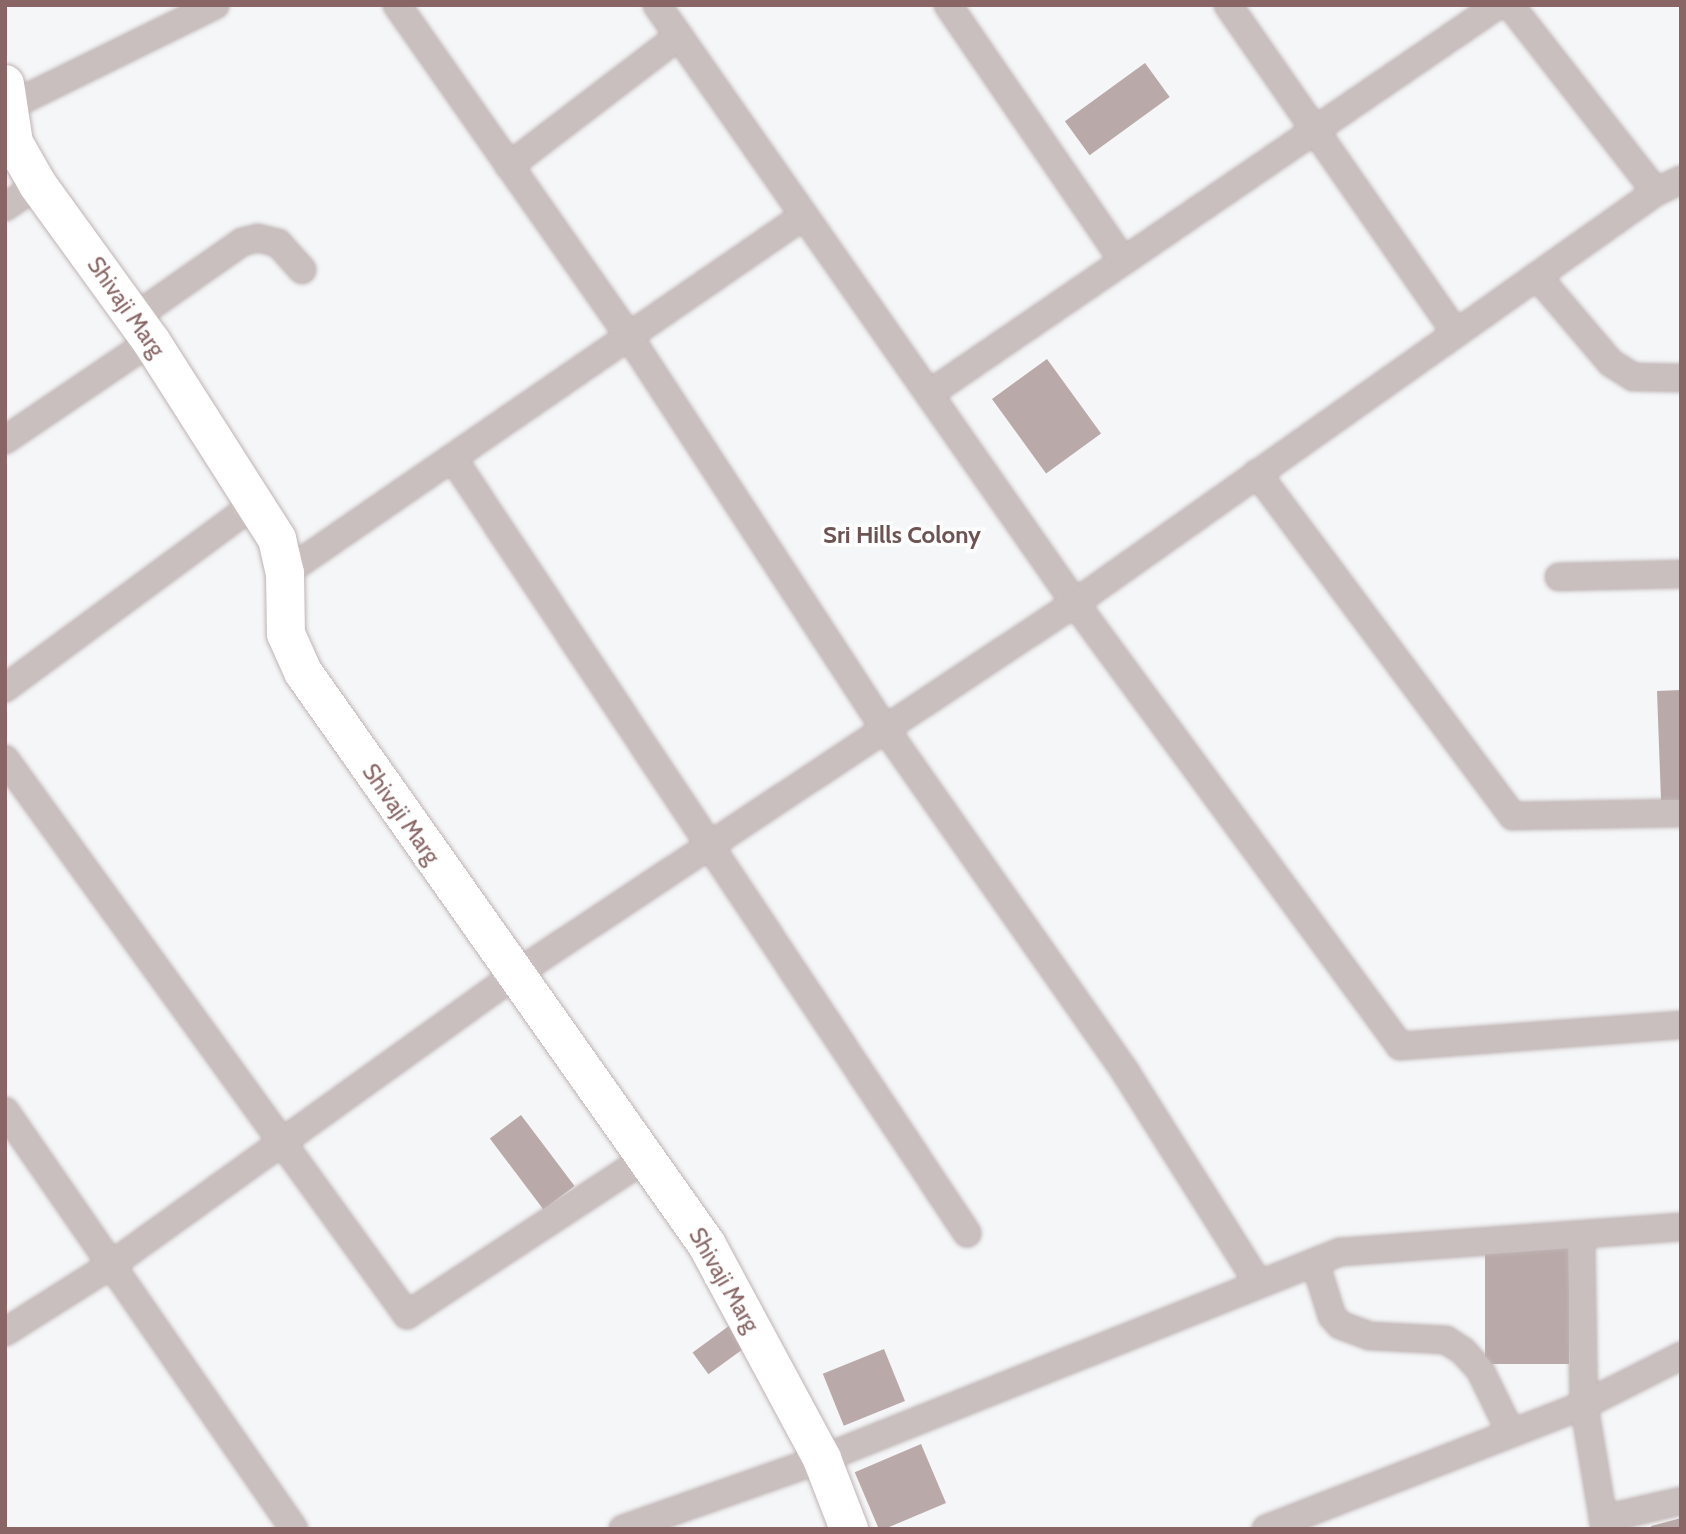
<!DOCTYPE html>
<html>
<head>
<meta charset="utf-8">
<style>
	body { margin:0 }
	#map { position:relative; width:1686px; height:1534px; overflow:hidden; background:#f5f6f8; font-family:Cabin,sans-serif }
	div>[style] { position:absolute }
	.building>* { inset:0; background:#baa9a9; transform-origin:0 0 }
	.roads { filter:drop-shadow(0 0 2px #bfb3b3) drop-shadow(0 0 2px #bfb3b3) }
	.street>* { height:26px; margin:-13px; padding:0 13px; transform-origin:13px; border-radius:13px; background:#c8bfbe }
	.secondary>* { height:38px; margin:-19px; padding:0 19px; transform-origin:19px; border-radius:19px; background:#fff }
	span { translate:-50% -50%; white-space:nowrap; text-align:center; line-height:1.15; -webkit-text-stroke:7px #fff; paint-order:stroke }
	.street-label { font-size:23px; color:#896665 }
	.neighbourhood-label { font-size:24px; color:#6d5453; font-weight:700 }
	.frame { position:absolute; inset:0; border:7px solid #896665; pointer-events:none }
</style>
</head>
<body>
<div id="map">
	<div class="building">
		<i style="left:1145px;top:63px;width:42px;height:99px;rotate:54deg"></i>
		<i style="left:1047px;top:359px;width:92px;height:68px;rotate:54deg"></i>
		<i style="clip-path:polygon(1681px 690px,1681px 800px,1661px 800px,1657px 691px)"></i>
		<i style="left:521px;top:1115px;width:89px;height:39px;rotate:53deg"></i>
		<i style="left:1569px;top:1246px;width:118px;height:84px;rotate:90deg"></i>
		<i style="left:733px;top:1323px;width:27px;height:50px;rotate:54deg"></i>
		<i style="left:884px;top:1349px;width:56px;height:66px;rotate:68deg"></i>
		<i style="left:921px;top:1444px;width:64px;height:72px;rotate:67deg"></i>
		<i style="clip-path:polygon(1681px 1518px,1681px 1529px,1652px 1529px,1651px 1526px)"></i>
	</div>
	<div class="roads">
		<div class="street">
			<i style="left:397px;top:5px;width:406px;rotate:55deg"></i>
			<i style="left:630px;top:338px;width:465px;rotate:56.9deg"></i>
			<i style="left:884px;top:727px;width:422px;rotate:55deg"></i>
			<i style="left:1126px;top:1073px;width:249px;rotate:57.8deg"></i>
			<i style="left:657px;top:5px;width:730px;rotate:55.05deg"></i>
			<i style="left:1075px;top:603px;width:549px;rotate:53.73deg"></i>
			<i style="left:1400px;top:1046px;width:282px;rotate:-4.3deg"></i>
			<i style="left:948px;top:5px;width:310px;rotate:55.6deg"></i>
			<i style="left:1228px;top:5px;width:399px;rotate:55.2deg"></i>
			<i style="left:1510px;top:5px;width:237px;rotate:52deg"></i>
			<i style="left:6px;top:108px;width:233px;rotate:-26.2deg"></i>
			<i style="left:509px;top:166px;width:214px;rotate:-37.4deg"></i>
			<i style="left:5px;top:207px;width:40px;rotate:-34deg"></i>
			<i style="left:1537px;top:276px;width:114px;rotate:49.6deg"></i>
			<i style="left:1611px;top:363px;width:26px;rotate:32deg"></i>
			<i style="left:1633px;top:377px;width:48px;rotate:1.2deg"></i>
			<i style="left:135px;top:317px;width:131px;rotate:-35deg"></i>
			<i style="left:242px;top:242px;width:16px;rotate:-14deg"></i>
			<i style="left:258px;top:238px;width:21px;rotate:14deg"></i>
			<i style="left:278px;top:243px;width:36px;rotate:48deg"></i>
			<i style="left:929px;top:394px;width:689px;rotate:-34.36deg"></i>
			<i style="left:5px;top:440px;width:176px;rotate:-34.1deg"></i>
			<i style="left:454px;top:460px;width:928px;rotate:56.43deg"></i>
			<i style="left:1257px;top:473px;width:428px;rotate:53.3deg"></i>
			<i style="left:1513px;top:816px;width:168px;rotate:-1deg"></i>
			<i style="left:285px;top:573px;width:628px;rotate:-34.55deg"></i>
			<i style="left:1559px;top:577px;width:122px;rotate:-1.4deg"></i>
			<i style="left:5px;top:688px;width:312px;rotate:-36.4deg"></i>
			<i style="left:5px;top:759px;width:686px;rotate:54.13deg"></i>
			<i style="left:407px;top:1315px;width:286px;rotate:-33.3deg"></i>
			<i style="left:5px;top:1111px;width:508px;rotate:55.34deg"></i>
			<i style="left:1581px;top:1238px;width:167px;rotate:89deg"></i>
			<i style="left:1584px;top:1405px;width:126px;rotate:80.4deg"></i>
			<i style="left:1315px;top:1262px;width:57px;rotate:72.5deg"></i>
			<i style="left:1332px;top:1316px;width:12px;rotate:48deg"></i>
			<i style="left:1340px;top:1325px;width:32px;rotate:20deg"></i>
			<i style="left:1370px;top:1336px;width:76px;rotate:3deg"></i>
			<i style="left:1446px;top:1340px;width:20px;rotate:33deg"></i>
			<i style="left:1463px;top:1351px;width:25px;rotate:48deg"></i>
			<i style="left:1480px;top:1370px;width:68px;rotate:63.8deg"></i>
			<i style="left:5px;top:1332px;width:125px;rotate:-32.3deg"></i>
			<i style="left:111px;top:1265px;width:499px;rotate:-35.7deg"></i>
			<i style="left:516px;top:974px;width:671px;rotate:-33.57deg"></i>
			<i style="left:1075px;top:603px;width:712px;rotate:-35.28deg"></i>
			<i style="left:1656px;top:192px;width:28px;rotate:-26deg"></i>
			<i style="left:1603px;top:1519px;width:80px;rotate:-13deg"></i>
			<i style="left:623px;top:1529px;width:211px;rotate:-19.4deg"></i>
			<i style="left:822px;top:1459px;width:558px;rotate:-21.78deg"></i>
			<i style="left:1340px;top:1252px;width:342px;rotate:-4.2deg"></i>
			<i style="left:1266px;top:1529px;width:341px;rotate:-21.3deg"></i>
			<i style="left:1584px;top:1405px;width:109px;rotate:-26.8deg"></i>
		</div>
		<div class="secondary">
			<i style="left:5px;top:84px;width:60px;rotate:81.3deg"></i>
			<i style="left:14px;top:143px;width:48px;rotate:60.3deg"></i>
			<i style="left:38px;top:185px;width:193px;rotate:54.1deg"></i>
			<i style="left:151px;top:341px;width:235px;rotate:57.5deg"></i>
			<i style="left:277px;top:539px;width:35px;rotate:77deg"></i>
			<i style="left:285px;top:573px;width:61px;rotate:89.1deg"></i>
			<i style="left:286px;top:634px;width:42px;rotate:65.9deg"></i>
			<i style="left:303px;top:672px;width:701px;rotate:54.81deg"></i>
			<i style="left:707px;top:1245px;width:243px;rotate:61.7deg"></i>
			<i style="left:822px;top:1459px;width:75px;rotate:68.9deg"></i>
		</div>
	</div>
	<div class="street-label">
		<span style="left:126px;top:307px;rotate:55deg">Shivaji Marg</span>
		<span style="left:401px;top:814px;rotate:55deg">Shivaji Marg</span>
		<span style="left:724px;top:1280px;rotate:60deg">Shivaji Marg</span>
	</div>
	<div class="neighbourhood-label">
		<span style="left:902px;top:535px">Sri Hills Colony</span>
	</div>
	<div class="frame"></div>
</div>
</body>
</html>
